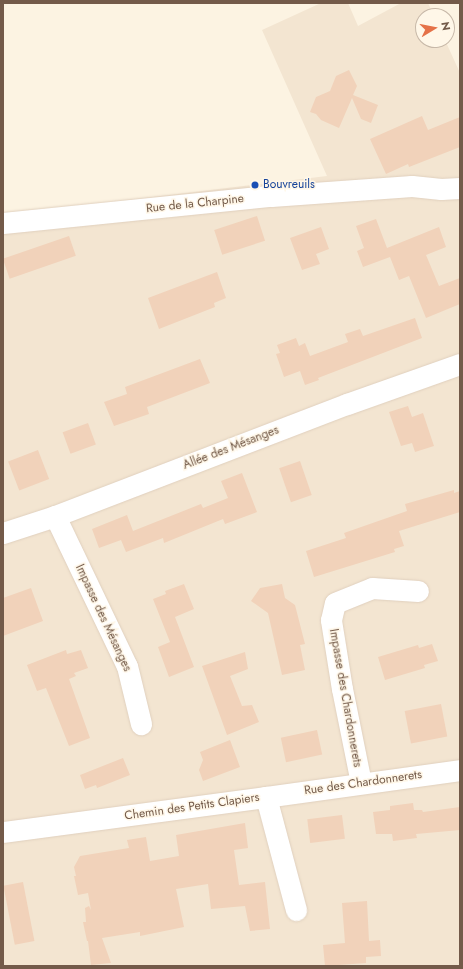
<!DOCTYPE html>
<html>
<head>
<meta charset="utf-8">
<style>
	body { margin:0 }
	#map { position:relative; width:463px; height:969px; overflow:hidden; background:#fcf3e2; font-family:Jost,sans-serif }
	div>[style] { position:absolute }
	.residential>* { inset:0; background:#f3e5d1 }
	.building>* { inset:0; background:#f1d2ba; transform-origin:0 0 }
	.roads { filter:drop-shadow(0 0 1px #e0d0be) drop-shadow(0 0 1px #e0d0be) }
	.street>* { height:21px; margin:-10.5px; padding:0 10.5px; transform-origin:10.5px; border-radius:10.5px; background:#fff }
	.dots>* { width:11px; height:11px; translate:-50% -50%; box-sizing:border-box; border:2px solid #fff7e8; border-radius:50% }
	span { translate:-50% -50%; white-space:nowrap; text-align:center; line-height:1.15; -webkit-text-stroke:3px #fff7e8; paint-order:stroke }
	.transit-label { font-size:12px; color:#164399 }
	.left { translate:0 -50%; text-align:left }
	.street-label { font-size:12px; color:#735a49 }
	.frame { position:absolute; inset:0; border:4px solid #735a49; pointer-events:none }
	.north { position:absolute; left:415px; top:8px; width:40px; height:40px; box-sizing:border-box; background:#fff7e8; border:1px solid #c7b8a8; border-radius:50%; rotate:80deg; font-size:11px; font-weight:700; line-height:16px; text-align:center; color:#735a49 }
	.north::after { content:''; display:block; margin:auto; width:14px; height:18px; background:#e57248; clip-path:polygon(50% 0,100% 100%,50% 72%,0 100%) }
</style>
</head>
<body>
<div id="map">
	<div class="residential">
		<i style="clip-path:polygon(321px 3px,348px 3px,358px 26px,401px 3px,428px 3px,434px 16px,423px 16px,423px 40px,445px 40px,460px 73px,460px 966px,3px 966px,3px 215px,327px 176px,262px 30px)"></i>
	</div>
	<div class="building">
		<i style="clip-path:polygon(349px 70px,357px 86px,353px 95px,378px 105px,371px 123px,361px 119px,352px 98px,339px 128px,321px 120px,316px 114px,310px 112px,316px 97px,330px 91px,336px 76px)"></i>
		<i style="clip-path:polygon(422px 116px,428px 130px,460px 117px,460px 147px,409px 167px,408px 164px,386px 174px,370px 139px)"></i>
		<i style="left:257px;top:216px;width:26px;height:45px;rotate:72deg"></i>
		<i style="clip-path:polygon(376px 219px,387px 248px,439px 227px,446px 247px,426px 255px,439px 286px,460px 278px,460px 304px,426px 318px,409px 276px,399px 280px,390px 257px,363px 267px,357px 251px,364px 248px,356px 226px)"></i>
		<i style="clip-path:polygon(321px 227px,329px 249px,316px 254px,320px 264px,302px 270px,290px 238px)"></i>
		<i style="left:69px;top:236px;width:21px;height:70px;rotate:71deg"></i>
		<i style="clip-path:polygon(217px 272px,226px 298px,214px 303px,215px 307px,159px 329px,148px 298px)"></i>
		<i style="clip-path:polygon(415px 318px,422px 338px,318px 378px,319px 380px,305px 385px,300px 371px,284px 377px,276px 354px,280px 353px,277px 345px,296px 338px,299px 346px,305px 343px,310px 356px,348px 342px,345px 334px,360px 329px,363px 336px)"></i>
		<i style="clip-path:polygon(200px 359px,210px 383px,147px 407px,149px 414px,114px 426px,104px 402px,127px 394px,125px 387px)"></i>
		<i style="clip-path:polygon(408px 406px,412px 417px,423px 413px,434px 446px,415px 452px,412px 443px,401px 446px,389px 412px)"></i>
		<i style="left:88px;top:423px;width:23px;height:27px;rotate:70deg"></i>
		<i style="left:38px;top:450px;width:31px;height:32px;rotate:69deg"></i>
		<i style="left:300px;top:461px;width:36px;height:22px;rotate:71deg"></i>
		<i style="clip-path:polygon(242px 473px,257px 512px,225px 524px,223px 519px,164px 543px,163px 538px,126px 552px,121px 540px,99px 548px,92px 529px,127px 515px,133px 531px,201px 504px,203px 508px,228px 498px,221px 481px)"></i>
		<i style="clip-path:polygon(454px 490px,454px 493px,460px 491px,460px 512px,399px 531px,404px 546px,394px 549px,395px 552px,314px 577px,306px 551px,346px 538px,344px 533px,407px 511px,405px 504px)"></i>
		<i style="clip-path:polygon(184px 584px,194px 609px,175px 617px,194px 667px,169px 677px,158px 647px,170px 642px,153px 599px,166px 594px,165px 591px)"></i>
		<i style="clip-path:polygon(282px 584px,285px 598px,295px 605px,305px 644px,300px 645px,305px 670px,282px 675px,268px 613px,251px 601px,260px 588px)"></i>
		<i style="clip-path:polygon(31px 588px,43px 621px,3px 636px,3px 598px)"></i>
		<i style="clip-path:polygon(432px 644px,438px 661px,424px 665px,425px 668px,385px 680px,378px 657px,418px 645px,419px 648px)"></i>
		<i style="clip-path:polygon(66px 650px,67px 654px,81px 650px,88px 668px,74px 673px,76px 676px,69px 679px,90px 738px,69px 746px,46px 688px,37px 691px,27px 665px)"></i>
		<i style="clip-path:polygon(245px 652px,248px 669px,230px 676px,242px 706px,252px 705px,259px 722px,227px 735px,202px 666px)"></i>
		<i style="left:441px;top:704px;width:33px;height:37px;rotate:79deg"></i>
		<i style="left:317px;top:730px;width:25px;height:37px;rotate:78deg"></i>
		<i style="clip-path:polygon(230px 740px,240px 767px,203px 781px,199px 770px,203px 760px,200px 752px)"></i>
		<i style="clip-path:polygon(123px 758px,130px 775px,97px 788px,96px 785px,85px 789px,80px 775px)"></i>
		<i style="clip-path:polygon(413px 803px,414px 810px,422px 810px,423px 812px,460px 807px,460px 830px,416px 834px,417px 838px,393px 841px,392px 834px,376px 834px,373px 812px,390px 810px,390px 806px)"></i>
		<i style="left:342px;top:815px;width:24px;height:35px;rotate:83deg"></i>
		<i style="clip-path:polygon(245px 823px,248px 848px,234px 850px,239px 885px,265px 882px,270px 929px,250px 931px,245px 906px,211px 909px,208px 884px,176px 889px,184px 927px,140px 936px,140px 932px,102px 938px,111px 963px,91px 965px,88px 941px,87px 941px,83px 922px,86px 922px,85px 908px,89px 906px,91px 910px,88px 893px,78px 895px,74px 876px,76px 876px,74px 867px,80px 856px,129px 848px,127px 840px,146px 837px,150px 861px,179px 856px,176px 835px)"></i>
		<i style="left:23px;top:882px;width:60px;height:20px;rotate:79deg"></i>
		<i style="clip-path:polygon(367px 901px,369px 941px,380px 940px,381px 956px,366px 957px,366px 963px,325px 966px,323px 945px,345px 943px,342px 903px)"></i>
	</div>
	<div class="roads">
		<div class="street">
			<i style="left:3px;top:223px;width:269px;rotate:-5.8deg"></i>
			<i style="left:271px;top:196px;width:141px;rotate:-4.1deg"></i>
			<i style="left:412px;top:186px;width:29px;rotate:6deg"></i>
			<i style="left:441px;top:189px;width:19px;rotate:-3deg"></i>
			<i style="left:55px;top:516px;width:166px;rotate:64.4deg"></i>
			<i style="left:127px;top:666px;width:60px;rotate:76.4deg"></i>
			<i style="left:3px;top:533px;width:55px;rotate:-18.1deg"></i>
			<i style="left:55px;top:516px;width:313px;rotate:-21deg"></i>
			<i style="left:347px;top:404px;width:120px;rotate:-19.5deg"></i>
			<i style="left:361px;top:783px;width:96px;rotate:-101.4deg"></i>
			<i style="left:342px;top:689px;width:70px;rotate:-99.1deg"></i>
			<i style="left:331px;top:620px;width:17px;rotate:-77deg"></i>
			<i style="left:335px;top:603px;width:40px;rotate:-22deg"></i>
			<i style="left:372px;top:588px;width:46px;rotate:3.7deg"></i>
			<i style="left:266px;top:797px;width:196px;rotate:-7.9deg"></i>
			<i style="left:3px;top:832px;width:265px;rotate:-7.6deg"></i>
			<i style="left:266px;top:797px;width:117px;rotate:75.1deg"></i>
		</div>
	</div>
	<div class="dots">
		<i style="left:255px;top:185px;background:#1a4fb4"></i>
	</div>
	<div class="transit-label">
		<span class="left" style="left:263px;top:185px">Bouvreuils</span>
	</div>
	<div class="street-label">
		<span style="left:195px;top:204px;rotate:-6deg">Rue de la Charpine</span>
		<span style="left:231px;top:448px;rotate:-21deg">Allée des Mésanges</span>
		<span style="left:103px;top:618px;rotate:65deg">Impasse des Mésanges</span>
		<span style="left:345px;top:698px;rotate:80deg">Impasse des Chardonnerets</span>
		<span style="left:363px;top:783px;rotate:-8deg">Rue des Chardonnerets</span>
		<span style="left:192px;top:807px;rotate:-8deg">Chemin des Petits Clapiers</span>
	</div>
	<div class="frame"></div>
	<div class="north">N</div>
</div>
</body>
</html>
